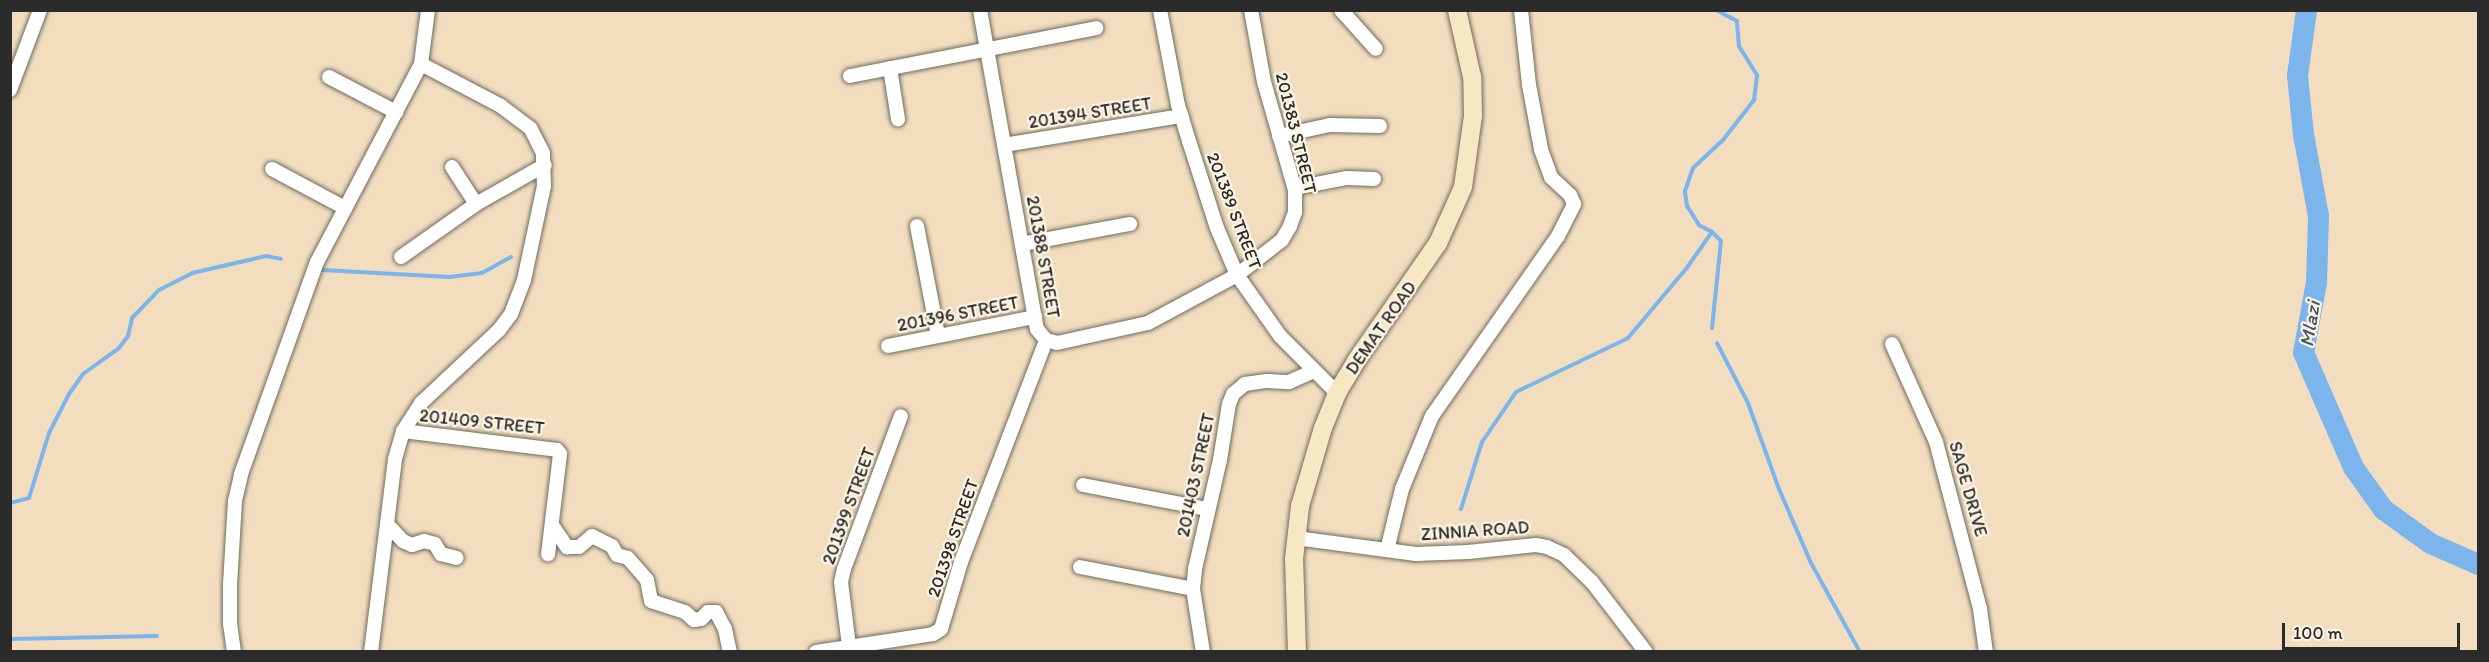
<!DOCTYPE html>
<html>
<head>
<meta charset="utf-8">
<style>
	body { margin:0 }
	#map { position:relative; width:2489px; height:662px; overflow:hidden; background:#f2debf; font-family:Itim,sans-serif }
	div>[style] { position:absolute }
	.stream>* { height:4px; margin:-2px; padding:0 2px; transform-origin:2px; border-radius:2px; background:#7cb4ec }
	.river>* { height:21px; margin:-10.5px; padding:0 10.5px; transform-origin:10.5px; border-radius:10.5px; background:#7cb4ec }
	.roads { filter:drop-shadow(0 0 2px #716a5f) drop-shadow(0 0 2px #716a5f) }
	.street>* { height:14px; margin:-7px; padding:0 7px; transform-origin:7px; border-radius:7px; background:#fff }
	.secondary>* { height:18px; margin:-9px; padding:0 9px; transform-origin:9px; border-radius:9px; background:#f7e8c3 }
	span { translate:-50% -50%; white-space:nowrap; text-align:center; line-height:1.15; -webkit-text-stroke:4.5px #fcf5e5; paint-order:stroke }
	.street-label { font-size:18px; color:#2b2b2b }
	.water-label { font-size:20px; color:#435465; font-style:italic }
	.frame { position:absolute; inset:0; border:12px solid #2b2b2b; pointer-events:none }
	.scale { position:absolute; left:2282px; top:623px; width:178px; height:27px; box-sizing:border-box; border:3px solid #2b2b2b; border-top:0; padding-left:8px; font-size:18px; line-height:21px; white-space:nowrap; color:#2b2b2b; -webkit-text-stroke:4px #fcf5e5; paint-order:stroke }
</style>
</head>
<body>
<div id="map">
	<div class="stream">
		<i style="left:322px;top:270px;width:128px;rotate:3.1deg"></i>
		<i style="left:450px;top:277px;width:32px;rotate:-7deg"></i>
		<i style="left:482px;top:273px;width:33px;rotate:-29deg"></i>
		<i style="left:1712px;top:328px;width:87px;rotate:-84.1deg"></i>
		<i style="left:1721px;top:241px;width:13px;rotate:-135deg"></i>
		<i style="left:1712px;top:232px;width:15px;rotate:-152deg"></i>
		<i style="left:1699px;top:225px;width:22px;rotate:-122deg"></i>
		<i style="left:1687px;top:206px;width:15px;rotate:-98deg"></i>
		<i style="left:1685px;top:191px;width:24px;rotate:-71deg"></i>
		<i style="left:1693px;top:168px;width:41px;rotate:-43deg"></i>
		<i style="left:1723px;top:140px;width:51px;rotate:-52.2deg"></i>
		<i style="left:1754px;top:100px;width:25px;rotate:-83deg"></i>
		<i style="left:1757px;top:75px;width:34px;rotate:-122deg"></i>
		<i style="left:1739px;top:46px;width:25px;rotate:-95deg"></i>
		<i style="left:1737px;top:21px;width:24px;rotate:-152deg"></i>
		<i style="left:1717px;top:343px;width:68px;rotate:62.7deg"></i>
		<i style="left:1748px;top:403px;width:91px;rotate:70.2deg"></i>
		<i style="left:1779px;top:489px;width:81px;rotate:66.6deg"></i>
		<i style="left:1811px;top:563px;width:102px;rotate:61.2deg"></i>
		<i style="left:10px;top:503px;width:20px;rotate:-15deg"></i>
		<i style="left:29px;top:498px;width:68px;rotate:-72.9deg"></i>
		<i style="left:49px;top:433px;width:44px;rotate:-62.9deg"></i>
		<i style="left:69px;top:394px;width:24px;rotate:-55deg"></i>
		<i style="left:83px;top:374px;width:44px;rotate:-35.8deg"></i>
		<i style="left:119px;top:348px;width:15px;rotate:-53deg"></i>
		<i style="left:128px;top:336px;width:18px;rotate:-77deg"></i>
		<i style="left:132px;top:318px;width:39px;rotate:-46deg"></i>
		<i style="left:159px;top:290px;width:37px;rotate:-27deg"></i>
		<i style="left:192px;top:273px;width:76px;rotate:-12.9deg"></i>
		<i style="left:266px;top:256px;width:15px;rotate:11deg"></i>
		<i style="left:1461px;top:509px;width:70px;rotate:-72.6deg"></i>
		<i style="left:1482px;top:442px;width:60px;rotate:-55.8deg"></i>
		<i style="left:1516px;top:392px;width:124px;rotate:-25.7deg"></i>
		<i style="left:1628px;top:338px;width:90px;rotate:-50deg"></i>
		<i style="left:1686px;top:269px;width:45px;rotate:-54.9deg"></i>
		<i style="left:10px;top:639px;width:147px;rotate:-1.2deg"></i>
	</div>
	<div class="river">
		<i style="left:2306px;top:10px;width:66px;rotate:97.9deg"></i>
		<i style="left:2297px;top:75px;width:59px;rotate:84.2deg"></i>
		<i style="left:2303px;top:134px;width:83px;rotate:79.6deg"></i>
		<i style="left:2318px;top:216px;width:66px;rotate:91.7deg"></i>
		<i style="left:2316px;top:282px;width:71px;rotate:100.5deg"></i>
		<i style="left:2303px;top:352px;width:125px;rotate:66.5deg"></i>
		<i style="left:2353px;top:467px;width:52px;rotate:54.5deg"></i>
		<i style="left:2383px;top:509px;width:58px;rotate:35.9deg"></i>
		<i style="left:2430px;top:543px;width:52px;rotate:23.6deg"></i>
	</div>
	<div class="roads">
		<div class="street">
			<i style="left:980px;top:10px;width:324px;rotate:79.9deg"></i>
			<i style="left:1037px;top:329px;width:14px;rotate:51deg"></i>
			<i style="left:1046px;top:340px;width:11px;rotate:15deg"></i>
			<i style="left:1057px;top:343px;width:93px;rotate:-12.4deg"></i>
			<i style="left:1148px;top:323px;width:101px;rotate:-28.3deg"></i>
			<i style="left:1237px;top:275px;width:57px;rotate:-37.9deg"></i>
			<i style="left:1282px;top:240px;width:16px;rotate:-60deg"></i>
			<i style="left:1290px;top:226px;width:15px;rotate:-70deg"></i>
			<i style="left:1295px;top:212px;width:22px;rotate:-90deg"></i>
			<i style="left:1295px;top:190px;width:112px;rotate:-106deg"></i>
			<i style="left:1264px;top:82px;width:73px;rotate:-100.2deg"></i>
			<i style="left:1160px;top:10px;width:97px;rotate:79.3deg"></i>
			<i style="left:1178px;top:105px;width:38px;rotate:73deg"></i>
			<i style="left:1189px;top:141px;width:91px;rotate:72.2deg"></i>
			<i style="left:1217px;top:228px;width:51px;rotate:66.9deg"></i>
			<i style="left:1237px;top:275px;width:75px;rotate:54.8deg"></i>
			<i style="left:1280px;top:336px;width:81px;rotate:45deg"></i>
			<i style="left:1341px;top:10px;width:52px;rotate:48.1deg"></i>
			<i style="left:890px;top:68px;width:52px;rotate:81.1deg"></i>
			<i style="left:850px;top:76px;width:251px;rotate:-11deg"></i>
			<i style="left:329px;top:77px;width:76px;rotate:27.6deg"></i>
			<i style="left:10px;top:90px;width:85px;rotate:-69.4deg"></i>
			<i style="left:1279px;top:136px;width:52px;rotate:-12.2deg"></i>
			<i style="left:1330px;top:125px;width:50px;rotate:1.1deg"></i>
			<i style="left:1004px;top:145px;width:180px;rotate:-9.3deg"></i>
			<i style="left:452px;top:167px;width:44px;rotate:57deg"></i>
			<i style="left:272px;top:169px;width:83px;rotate:28.1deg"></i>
			<i style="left:1295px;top:188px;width:53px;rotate:-10.9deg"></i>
			<i style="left:1347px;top:178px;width:27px;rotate:2deg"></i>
			<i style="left:917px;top:226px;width:111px;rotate:79.1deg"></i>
			<i style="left:1022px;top:244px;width:110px;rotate:-10.5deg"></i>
			<i style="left:401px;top:257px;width:92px;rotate:-35.2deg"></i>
			<i style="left:476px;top:204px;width:79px;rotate:-29.5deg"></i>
			<i style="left:1892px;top:344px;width:107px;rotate:65.8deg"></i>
			<i style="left:1936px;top:442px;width:173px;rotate:75.2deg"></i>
			<i style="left:1980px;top:609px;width:43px;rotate:82.1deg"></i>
			<i style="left:888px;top:346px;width:150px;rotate:-11.2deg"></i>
			<i style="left:403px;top:431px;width:155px;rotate:7deg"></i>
			<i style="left:557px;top:450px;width:5px;rotate:53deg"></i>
			<i style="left:560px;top:454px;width:101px;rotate:96.8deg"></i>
			<i style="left:1083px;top:485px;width:127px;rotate:10.9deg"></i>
			<i style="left:387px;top:524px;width:23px;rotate:47deg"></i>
			<i style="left:403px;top:541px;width:10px;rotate:24deg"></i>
			<i style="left:412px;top:545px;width:13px;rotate:-18deg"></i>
			<i style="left:424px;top:541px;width:11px;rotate:15deg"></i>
			<i style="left:435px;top:544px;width:12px;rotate:59deg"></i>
			<i style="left:441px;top:554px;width:16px;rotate:14deg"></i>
			<i style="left:552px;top:525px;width:27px;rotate:56deg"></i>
			<i style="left:567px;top:547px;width:12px"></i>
			<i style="left:579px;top:547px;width:17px;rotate:-40deg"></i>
			<i style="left:592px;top:536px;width:22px;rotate:27deg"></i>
			<i style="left:612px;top:546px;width:10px;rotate:61deg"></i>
			<i style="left:617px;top:555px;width:11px;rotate:15deg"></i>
			<i style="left:628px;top:558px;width:29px;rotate:49deg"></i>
			<i style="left:647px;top:580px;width:21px;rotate:79deg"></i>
			<i style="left:651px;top:601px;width:36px;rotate:18deg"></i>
			<i style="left:685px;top:612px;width:12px;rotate:42deg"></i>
			<i style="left:694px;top:620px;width:7px;rotate:-8deg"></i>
			<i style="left:701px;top:619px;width:10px;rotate:-45deg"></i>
			<i style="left:708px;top:612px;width:8px"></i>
			<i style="left:716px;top:612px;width:19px;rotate:62deg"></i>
			<i style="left:725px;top:629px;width:24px;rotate:78deg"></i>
			<i style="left:1296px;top:538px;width:121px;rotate:7.6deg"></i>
			<i style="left:1416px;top:554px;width:52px;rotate:-2.2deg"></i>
			<i style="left:1468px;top:552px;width:68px;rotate:-5.9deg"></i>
			<i style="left:1536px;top:545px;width:11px;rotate:10deg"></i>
			<i style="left:1547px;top:547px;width:19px;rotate:25deg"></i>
			<i style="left:1564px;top:555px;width:39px;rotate:44deg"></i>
			<i style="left:1592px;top:582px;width:88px;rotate:52.4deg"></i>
			<i style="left:1387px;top:550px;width:63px;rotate:-76.2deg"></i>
			<i style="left:1402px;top:489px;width:79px;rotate:-67.7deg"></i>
			<i style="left:1432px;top:416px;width:220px;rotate:-55deg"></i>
			<i style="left:1558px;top:236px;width:36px;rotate:-63deg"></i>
			<i style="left:1574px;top:204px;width:10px;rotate:-114deg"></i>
			<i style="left:1570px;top:195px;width:26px;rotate:-137deg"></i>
			<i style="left:1551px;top:177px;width:30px;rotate:-110deg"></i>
			<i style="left:1541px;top:149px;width:65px;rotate:-100.6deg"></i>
			<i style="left:1529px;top:85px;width:75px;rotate:-96.1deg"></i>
			<i style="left:1080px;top:567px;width:115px;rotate:11deg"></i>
			<i style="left:849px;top:646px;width:64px;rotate:-97.1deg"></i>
			<i style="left:841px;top:582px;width:13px;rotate:-77deg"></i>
			<i style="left:844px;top:569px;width:163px;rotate:-69.6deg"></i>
			<i style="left:234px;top:652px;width:28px;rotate:-98deg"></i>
			<i style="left:230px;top:624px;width:39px;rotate:-90deg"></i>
			<i style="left:230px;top:585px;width:84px;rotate:-86.6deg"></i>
			<i style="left:235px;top:501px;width:28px;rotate:-77deg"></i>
			<i style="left:241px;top:474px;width:225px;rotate:-70.3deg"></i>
			<i style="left:317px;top:262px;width:224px;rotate:-62.3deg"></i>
			<i style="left:421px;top:64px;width:54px;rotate:-82.6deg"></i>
			<i style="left:371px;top:652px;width:194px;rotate:-82.9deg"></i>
			<i style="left:395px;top:459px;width:29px;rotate:-74deg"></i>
			<i style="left:403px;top:431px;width:33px;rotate:-57deg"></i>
			<i style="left:421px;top:403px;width:107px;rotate:-43.1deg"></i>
			<i style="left:499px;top:330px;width:20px;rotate:-53deg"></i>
			<i style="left:511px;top:314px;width:36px;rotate:-69deg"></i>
			<i style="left:524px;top:280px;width:96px;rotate:-78deg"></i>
			<i style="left:544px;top:186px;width:33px;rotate:-92deg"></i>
			<i style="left:543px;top:153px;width:28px;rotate:-117deg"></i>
			<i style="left:530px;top:128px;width:36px;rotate:-143deg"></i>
			<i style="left:501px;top:106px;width:90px;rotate:-152.3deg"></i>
			<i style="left:816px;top:652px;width:118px;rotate:-8.7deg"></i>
			<i style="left:933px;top:634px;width:9px;rotate:-32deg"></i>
			<i style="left:941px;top:629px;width:70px;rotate:-73.4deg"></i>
			<i style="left:961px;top:562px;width:238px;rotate:-69deg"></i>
			<i style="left:1203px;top:652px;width:64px;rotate:-99deg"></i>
			<i style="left:1193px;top:589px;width:20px;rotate:-84deg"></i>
			<i style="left:1195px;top:569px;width:112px;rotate:-77.1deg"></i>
			<i style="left:1220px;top:460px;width:57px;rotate:-80.9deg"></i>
			<i style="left:1229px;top:404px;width:11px;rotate:-68deg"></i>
			<i style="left:1233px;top:394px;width:16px;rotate:-40deg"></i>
			<i style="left:1245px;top:384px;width:22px;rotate:-8deg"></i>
			<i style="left:1267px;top:381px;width:22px;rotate:3deg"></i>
			<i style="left:1289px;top:382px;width:27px;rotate:-24deg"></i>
		</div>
		<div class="secondary">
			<i style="left:1297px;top:652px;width:93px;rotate:-91.8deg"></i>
			<i style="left:1294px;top:559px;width:53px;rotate:-83.5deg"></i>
			<i style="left:1300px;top:506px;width:81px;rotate:-73.6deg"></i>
			<i style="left:1323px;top:428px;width:38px;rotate:-68deg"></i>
			<i style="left:1337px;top:393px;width:37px;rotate:-59deg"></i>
			<i style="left:1356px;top:361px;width:144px;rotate:-55.2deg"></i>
			<i style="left:1438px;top:243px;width:61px;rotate:-65.9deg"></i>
			<i style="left:1463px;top:187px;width:72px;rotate:-82deg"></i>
			<i style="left:1473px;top:116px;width:39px;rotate:-91deg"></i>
			<i style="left:1472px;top:77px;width:69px;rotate:-102.6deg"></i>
		</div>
	</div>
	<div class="street-label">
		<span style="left:1090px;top:113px;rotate:-9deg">201394 STREET</span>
		<span style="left:1296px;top:133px;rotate:76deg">201383 STREET</span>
		<span style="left:1234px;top:211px;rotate:69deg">201389 STREET</span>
		<span style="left:1043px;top:257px;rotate:80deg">201388 STREET</span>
		<span style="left:958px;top:314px;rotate:-11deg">201396 STREET</span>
		<span style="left:1381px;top:328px;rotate:-55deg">DEMAT ROAD</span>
		<span style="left:482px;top:422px;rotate:6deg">201409 STREET</span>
		<span style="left:1196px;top:475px;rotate:-78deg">201403 STREET</span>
		<span style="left:1968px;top:489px;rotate:74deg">SAGE DRIVE</span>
		<span style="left:849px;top:506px;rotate:-70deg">201399 STREET</span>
		<span style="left:1475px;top:531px;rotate:-4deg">ZINNIA ROAD</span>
		<span style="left:953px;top:538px;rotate:-71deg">201398 STREET</span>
	</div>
	<div class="water-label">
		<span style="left:2310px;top:324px;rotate:-81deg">Mlazi</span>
	</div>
	<div class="frame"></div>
	<div class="scale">100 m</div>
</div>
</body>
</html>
